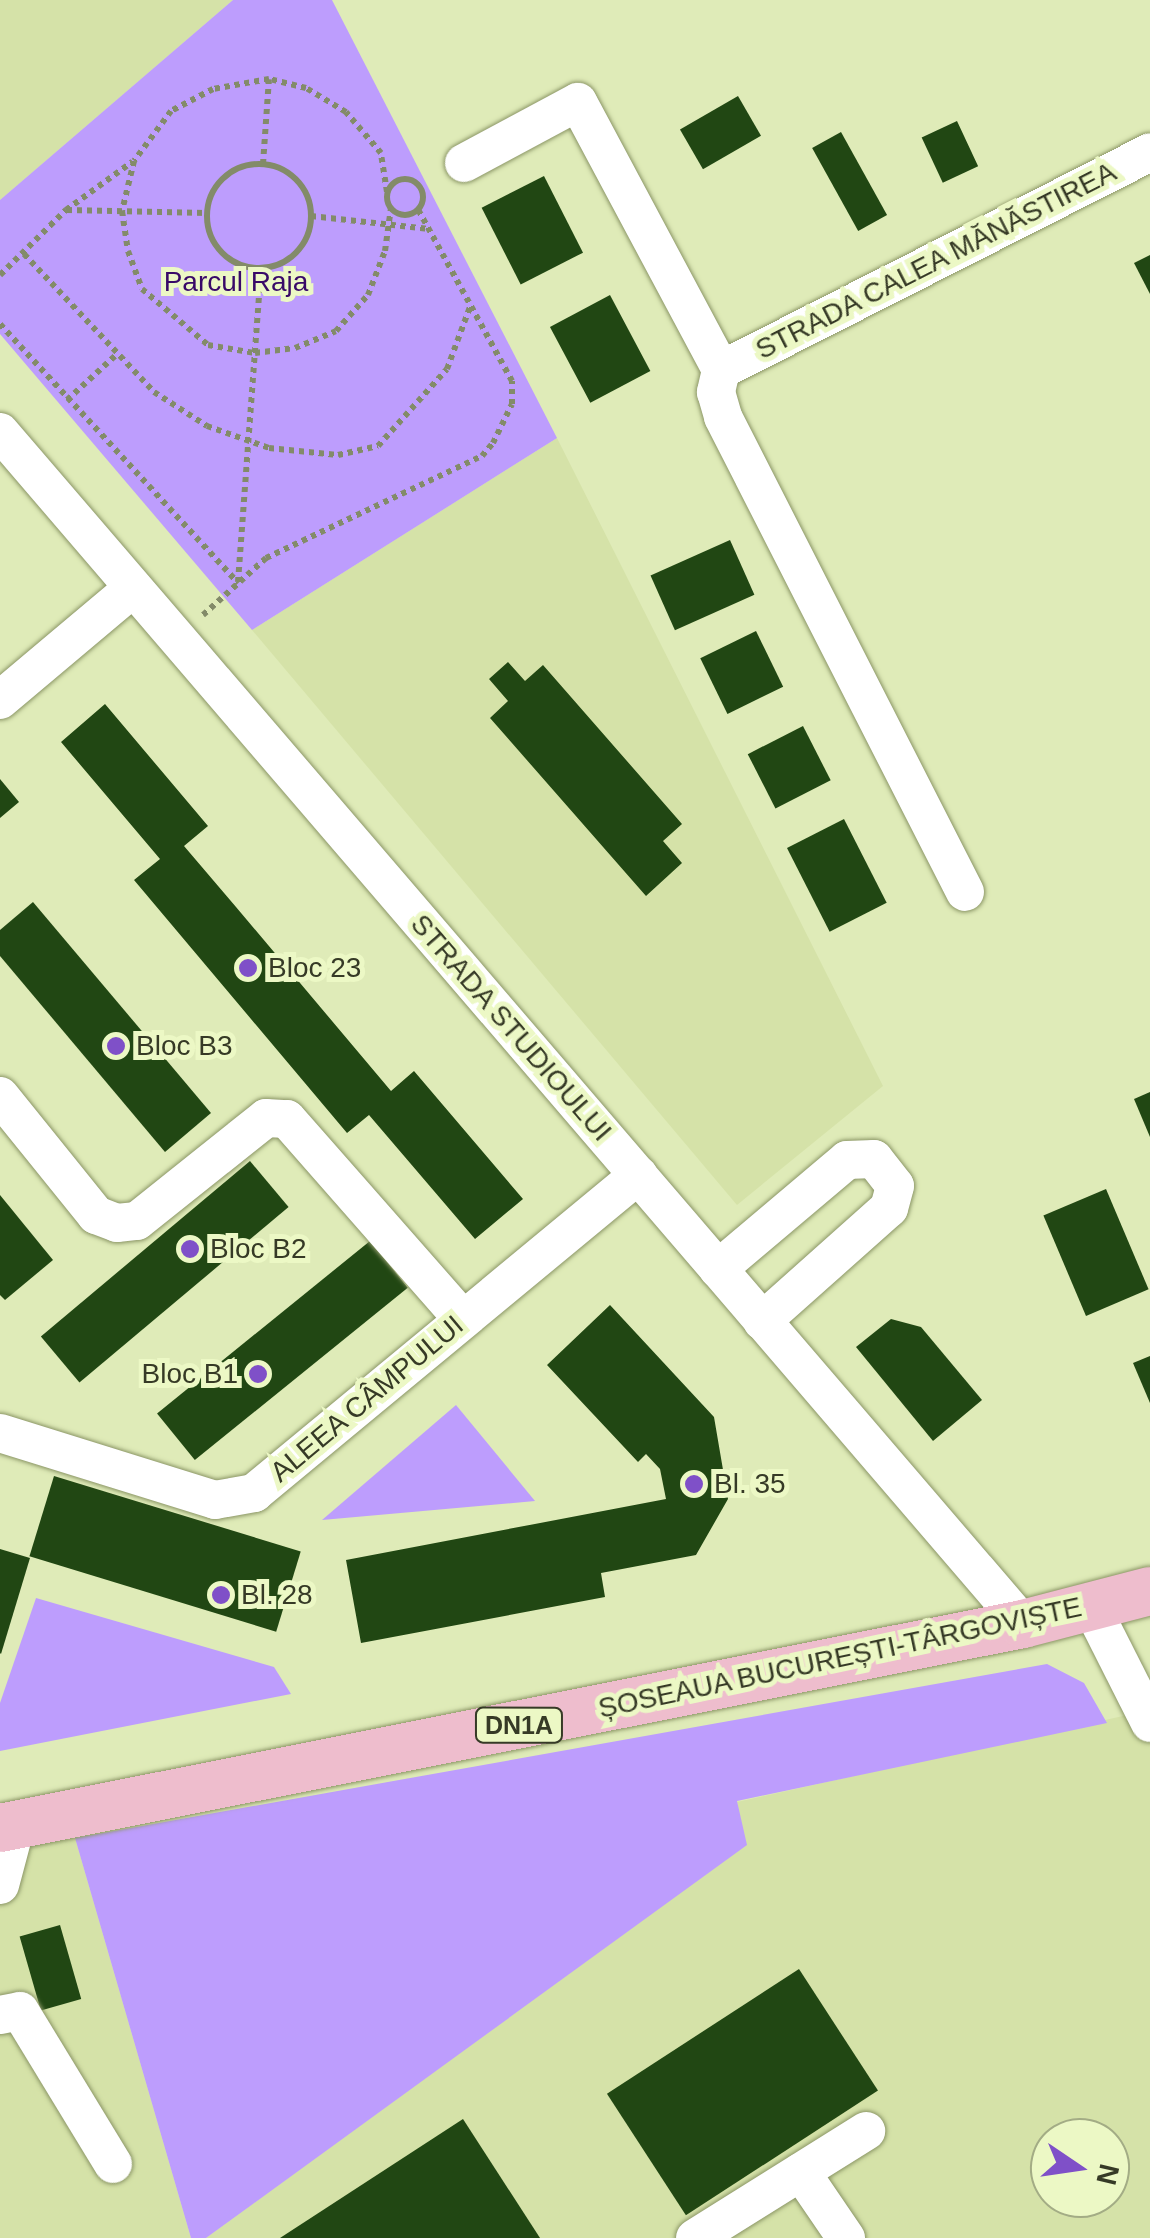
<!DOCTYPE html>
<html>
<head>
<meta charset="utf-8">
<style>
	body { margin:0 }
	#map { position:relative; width:1150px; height:2238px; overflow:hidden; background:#dfebb8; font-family:Helvetica,sans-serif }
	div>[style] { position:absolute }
	.built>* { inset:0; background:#d5e2a8 }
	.green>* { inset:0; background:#bd9dfd }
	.building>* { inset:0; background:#214713; transform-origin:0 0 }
	.path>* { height:6px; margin-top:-3px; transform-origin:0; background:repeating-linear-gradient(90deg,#838b69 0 5px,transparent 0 10px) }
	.path>.ring { margin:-3px; padding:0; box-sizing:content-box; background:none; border:6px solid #838b69; border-radius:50% }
	.roads { filter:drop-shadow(0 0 2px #8b9666) drop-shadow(0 0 2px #8b9666) }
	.minor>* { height:38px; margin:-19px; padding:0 19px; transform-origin:19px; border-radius:19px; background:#fff }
	.major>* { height:48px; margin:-24px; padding:0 24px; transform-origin:24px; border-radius:24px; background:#eebdcd }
	.dots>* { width:28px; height:28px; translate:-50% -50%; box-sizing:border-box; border:5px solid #ecf8c5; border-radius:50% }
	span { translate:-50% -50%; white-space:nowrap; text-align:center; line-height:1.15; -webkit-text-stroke:10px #ecf8c5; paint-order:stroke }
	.shield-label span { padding:2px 8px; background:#ecf8c5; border:2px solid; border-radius:8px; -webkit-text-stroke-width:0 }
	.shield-label { font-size:25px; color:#363a26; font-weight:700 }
	.street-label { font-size:28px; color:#363a26 }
	.park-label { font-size:28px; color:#380968 }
	.poi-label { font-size:28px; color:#363a26 }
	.left { translate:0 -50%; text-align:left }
	.right { translate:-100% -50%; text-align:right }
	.north { position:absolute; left:1030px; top:2118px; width:100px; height:100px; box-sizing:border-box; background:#ecf8c5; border:2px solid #a3ac85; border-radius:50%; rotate:103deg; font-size:28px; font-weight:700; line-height:40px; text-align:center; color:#363a26 }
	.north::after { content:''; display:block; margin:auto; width:35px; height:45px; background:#7f50c8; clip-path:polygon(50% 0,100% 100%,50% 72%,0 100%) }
</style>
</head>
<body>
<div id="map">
	<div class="built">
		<i style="clip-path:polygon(0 0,233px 0,0 200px)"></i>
		<i style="clip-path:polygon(557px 438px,883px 1086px,737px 1205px,252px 630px)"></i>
		<i style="clip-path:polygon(evenodd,1150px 1710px,1150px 2238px,206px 2238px,746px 1845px,737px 1802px,1150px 1710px,1050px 2138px,1110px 2138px,1110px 2198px,1050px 2198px,1050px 2138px)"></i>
		<i style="clip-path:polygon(75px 1838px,191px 2238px,0 2238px,0 1851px)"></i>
	</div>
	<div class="green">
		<i style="clip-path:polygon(233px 0,332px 0,557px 438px,252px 630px,0 334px,0 200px)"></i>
		<i style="clip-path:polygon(456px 1405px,535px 1501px,322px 1520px)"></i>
		<i style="clip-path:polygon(36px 1598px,274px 1667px,291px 1694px,0 1751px,0 1703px)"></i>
		<i style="clip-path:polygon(1047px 1664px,1084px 1683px,1107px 1723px,737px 1801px,747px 1845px,206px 2238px,191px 2238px,75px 1838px)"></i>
	</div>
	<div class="building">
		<i style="left:738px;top:96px;width:46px;height:67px;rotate:60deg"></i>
		<i style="left:957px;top:121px;width:50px;height:39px;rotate:65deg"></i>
		<i style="left:841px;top:132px;width:95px;height:33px;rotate:61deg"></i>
		<i style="left:544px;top:176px;width:86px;height:70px;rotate:63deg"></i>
		<i style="clip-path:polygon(1150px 255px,1150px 294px,1134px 263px)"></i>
		<i style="left:610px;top:295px;width:86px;height:68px;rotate:62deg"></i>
		<i style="left:730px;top:540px;width:60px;height:87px;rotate:66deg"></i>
		<i style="left:756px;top:631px;width:62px;height:62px;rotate:64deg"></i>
		<i style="clip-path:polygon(508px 662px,525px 681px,543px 665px,682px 824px,663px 841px,682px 863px,646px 896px,490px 718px,508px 701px,489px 679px)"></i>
		<i style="clip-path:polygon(105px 704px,208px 826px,184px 846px,236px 907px,391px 1091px,414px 1071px,523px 1199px,475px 1239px,369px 1115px,347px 1133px,134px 880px,160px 859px,61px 742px)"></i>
		<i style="left:803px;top:726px;width:61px;height:62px;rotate:63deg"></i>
		<i style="clip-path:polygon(0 779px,19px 802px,0 818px)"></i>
		<i style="left:844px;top:819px;width:94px;height:64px;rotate:63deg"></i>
		<i style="clip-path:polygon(33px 902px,211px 1113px,165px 1152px,0 956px,0 930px)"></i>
		<i style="clip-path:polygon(1150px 1092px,1150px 1137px,1134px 1099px)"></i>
		<i style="left:250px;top:1161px;width:60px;height:273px;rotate:50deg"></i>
		<i style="left:1106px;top:1189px;width:109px;height:68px;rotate:67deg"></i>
		<i style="clip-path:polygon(0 1195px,53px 1260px,5px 1300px,0 1295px)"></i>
		<i style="left:370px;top:1241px;width:60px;height:274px;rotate:51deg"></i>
		<i style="clip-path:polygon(610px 1305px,714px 1417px,728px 1499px,696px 1555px,601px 1573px,605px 1597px,361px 1643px,346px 1560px,666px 1499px,660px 1469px,646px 1454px,638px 1462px,547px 1365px)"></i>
		<i style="clip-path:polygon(891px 1319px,921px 1327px,982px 1400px,933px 1441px,856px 1347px)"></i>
		<i style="clip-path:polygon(1150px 1356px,1150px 1403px,1133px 1363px)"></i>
		<i style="left:54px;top:1476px;width:258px;height:84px;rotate:17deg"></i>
		<i style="clip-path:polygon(0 1549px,30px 1558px,1px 1654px,0 1653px)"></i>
		<i style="left:60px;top:1925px;width:77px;height:42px;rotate:74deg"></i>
		<i style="left:799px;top:1969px;width:145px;height:229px;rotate:57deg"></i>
		<i style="clip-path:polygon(463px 2119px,540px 2238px,280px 2238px)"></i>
	</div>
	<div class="path">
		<i style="left:263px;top:164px;width:85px;rotate:-86deg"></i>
		<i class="ring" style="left:207px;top:164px;width:98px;height:98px"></i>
		<i class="ring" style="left:387px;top:179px;width:30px;height:30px"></i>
		<i style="left:387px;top:192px;width:39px;rotate:-99deg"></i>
		<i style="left:381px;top:153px;width:54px;rotate:-130.5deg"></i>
		<i style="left:346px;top:112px;width:47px;rotate:-149deg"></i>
		<i style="left:306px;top:88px;width:38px;rotate:-166deg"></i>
		<i style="left:269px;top:79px;width:57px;rotate:169.9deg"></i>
		<i style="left:213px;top:89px;width:47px;rotate:152.4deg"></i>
		<i style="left:171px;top:111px;width:62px;rotate:126.5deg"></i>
		<i style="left:134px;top:161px;width:51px;rotate:103.5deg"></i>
		<i style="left:122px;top:211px;width:40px;rotate:81.5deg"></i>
		<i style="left:128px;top:251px;width:40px;rotate:69.8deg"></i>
		<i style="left:142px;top:289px;width:87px;rotate:40.3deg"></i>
		<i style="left:208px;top:345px;width:48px;rotate:9.7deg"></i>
		<i style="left:255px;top:353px;width:40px;rotate:-7.1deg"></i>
		<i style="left:295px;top:348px;width:44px;rotate:-22.5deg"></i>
		<i style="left:336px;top:331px;width:48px;rotate:-48.4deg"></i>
		<i style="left:368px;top:295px;width:47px;rotate:-68.9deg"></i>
		<i style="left:385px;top:251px;width:43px;rotate:-82.1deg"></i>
		<i style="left:67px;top:210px;width:140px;rotate:1.2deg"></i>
		<i style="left:311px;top:216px;width:119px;rotate:6.3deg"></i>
		<i style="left:24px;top:254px;width:190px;rotate:46.7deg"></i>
		<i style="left:154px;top:392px;width:63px;rotate:32.7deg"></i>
		<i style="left:207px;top:426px;width:66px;rotate:19.5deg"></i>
		<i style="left:269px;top:448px;width:69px;rotate:5.8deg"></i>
		<i style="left:338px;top:455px;width:41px;rotate:-12.7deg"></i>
		<i style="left:378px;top:446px;width:103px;rotate:-48.1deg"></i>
		<i style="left:447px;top:369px;width:69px;rotate:-69.7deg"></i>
		<i style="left:0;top:275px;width:93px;rotate:-44.6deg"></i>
		<i style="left:66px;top:210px;width:82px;rotate:-36deg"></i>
		<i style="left:0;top:324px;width:352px;rotate:47.4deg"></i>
		<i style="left:67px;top:400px;width:65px;rotate:-42.5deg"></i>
		<i style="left:238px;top:582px;width:314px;rotate:-85.8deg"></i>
		<i style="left:203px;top:615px;width:85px;rotate:-42.1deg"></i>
		<i style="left:266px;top:558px;width:239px;rotate:-25.3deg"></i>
		<i style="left:482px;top:456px;width:17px;rotate:-50deg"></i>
		<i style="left:493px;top:443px;width:43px;rotate:-64deg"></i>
		<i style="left:512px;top:404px;width:23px;rotate:-90deg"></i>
		<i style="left:512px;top:381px;width:196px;rotate:-118.7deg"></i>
	</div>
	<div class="roads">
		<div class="minor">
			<i style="left:464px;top:163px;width:129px;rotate:-28.2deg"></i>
			<i style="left:578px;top:102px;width:304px;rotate:61.9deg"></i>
			<i style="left:721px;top:370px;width:23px;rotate:103deg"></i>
			<i style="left:716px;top:392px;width:26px;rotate:74deg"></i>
			<i style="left:723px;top:417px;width:533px;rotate:63deg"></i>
			<i style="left:721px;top:370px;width:481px;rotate:-26.9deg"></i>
			<i style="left:0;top:432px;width:1571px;rotate:49.36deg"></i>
			<i style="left:0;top:700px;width:174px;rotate:-40.1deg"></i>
			<i style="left:0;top:1096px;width:153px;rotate:51.1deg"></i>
			<i style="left:96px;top:1215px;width:22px;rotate:21deg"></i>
			<i style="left:117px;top:1223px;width:20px;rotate:-6deg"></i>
			<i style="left:137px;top:1221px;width:165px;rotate:-38.6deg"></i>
			<i style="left:266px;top:1118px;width:21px;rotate:3deg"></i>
			<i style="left:287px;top:1119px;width:266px;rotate:48.7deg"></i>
			<i style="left:718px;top:1269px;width:169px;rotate:-40.2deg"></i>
			<i style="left:847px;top:1160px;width:27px;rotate:-2deg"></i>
			<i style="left:874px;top:1159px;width:34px;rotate:52deg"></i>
			<i style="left:895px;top:1186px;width:23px;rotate:105deg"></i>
			<i style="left:889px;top:1208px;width:170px;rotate:138.3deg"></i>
			<i style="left:0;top:1433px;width:225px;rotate:17.3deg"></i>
			<i style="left:215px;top:1500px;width:40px;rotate:-10deg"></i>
			<i style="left:254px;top:1493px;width:499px;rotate:-39.6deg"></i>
			<i style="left:1091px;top:1606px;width:131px;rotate:63.2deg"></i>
			<i style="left:0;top:1885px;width:62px;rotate:-75.1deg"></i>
			<i style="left:0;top:2015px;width:20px;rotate:-11deg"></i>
			<i style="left:20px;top:2011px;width:179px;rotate:58.7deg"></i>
			<i style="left:801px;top:2172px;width:80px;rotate:55.7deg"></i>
			<i style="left:695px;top:2238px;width:202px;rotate:-32deg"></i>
		</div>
		<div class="major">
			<i style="left:0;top:1828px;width:1043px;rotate:-11.28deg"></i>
			<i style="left:1023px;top:1624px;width:131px;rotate:-14.6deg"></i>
		</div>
	</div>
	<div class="dots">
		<i style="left:248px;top:968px;background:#7f50c8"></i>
		<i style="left:116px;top:1046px;background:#7f50c8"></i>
		<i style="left:190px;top:1249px;background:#7f50c8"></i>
		<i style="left:258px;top:1374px;background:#7f50c8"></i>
		<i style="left:694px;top:1484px;background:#7f50c8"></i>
		<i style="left:221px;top:1595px;background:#7f50c8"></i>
	</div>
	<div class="shield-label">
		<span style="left:519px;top:1725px">DN1A</span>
	</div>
	<div class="street-label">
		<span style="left:936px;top:261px;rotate:-27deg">STRADA CALEA MĂNĂSTIREA</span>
		<span style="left:511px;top:1028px;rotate:49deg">STRADA STUDIOULUI</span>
		<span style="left:367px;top:1399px;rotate:-40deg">ALEEA CÂMPULUI</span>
		<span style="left:840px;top:1658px;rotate:-12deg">ȘOSEAUA BUCUREȘTI-TÂRGOVIȘTE</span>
	</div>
	<div class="park-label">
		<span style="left:236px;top:282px">Parcul Raja</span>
	</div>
	<div class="poi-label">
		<span class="left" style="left:268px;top:968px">Bloc 23</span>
		<span class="left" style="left:136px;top:1046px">Bloc B3</span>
		<span class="left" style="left:210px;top:1249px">Bloc B2</span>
		<span class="right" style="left:238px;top:1374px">Bloc B1</span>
		<span class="left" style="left:714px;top:1484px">Bl. 35</span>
		<span class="left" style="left:241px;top:1595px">Bl. 28</span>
	</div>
	<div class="north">N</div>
</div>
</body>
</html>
